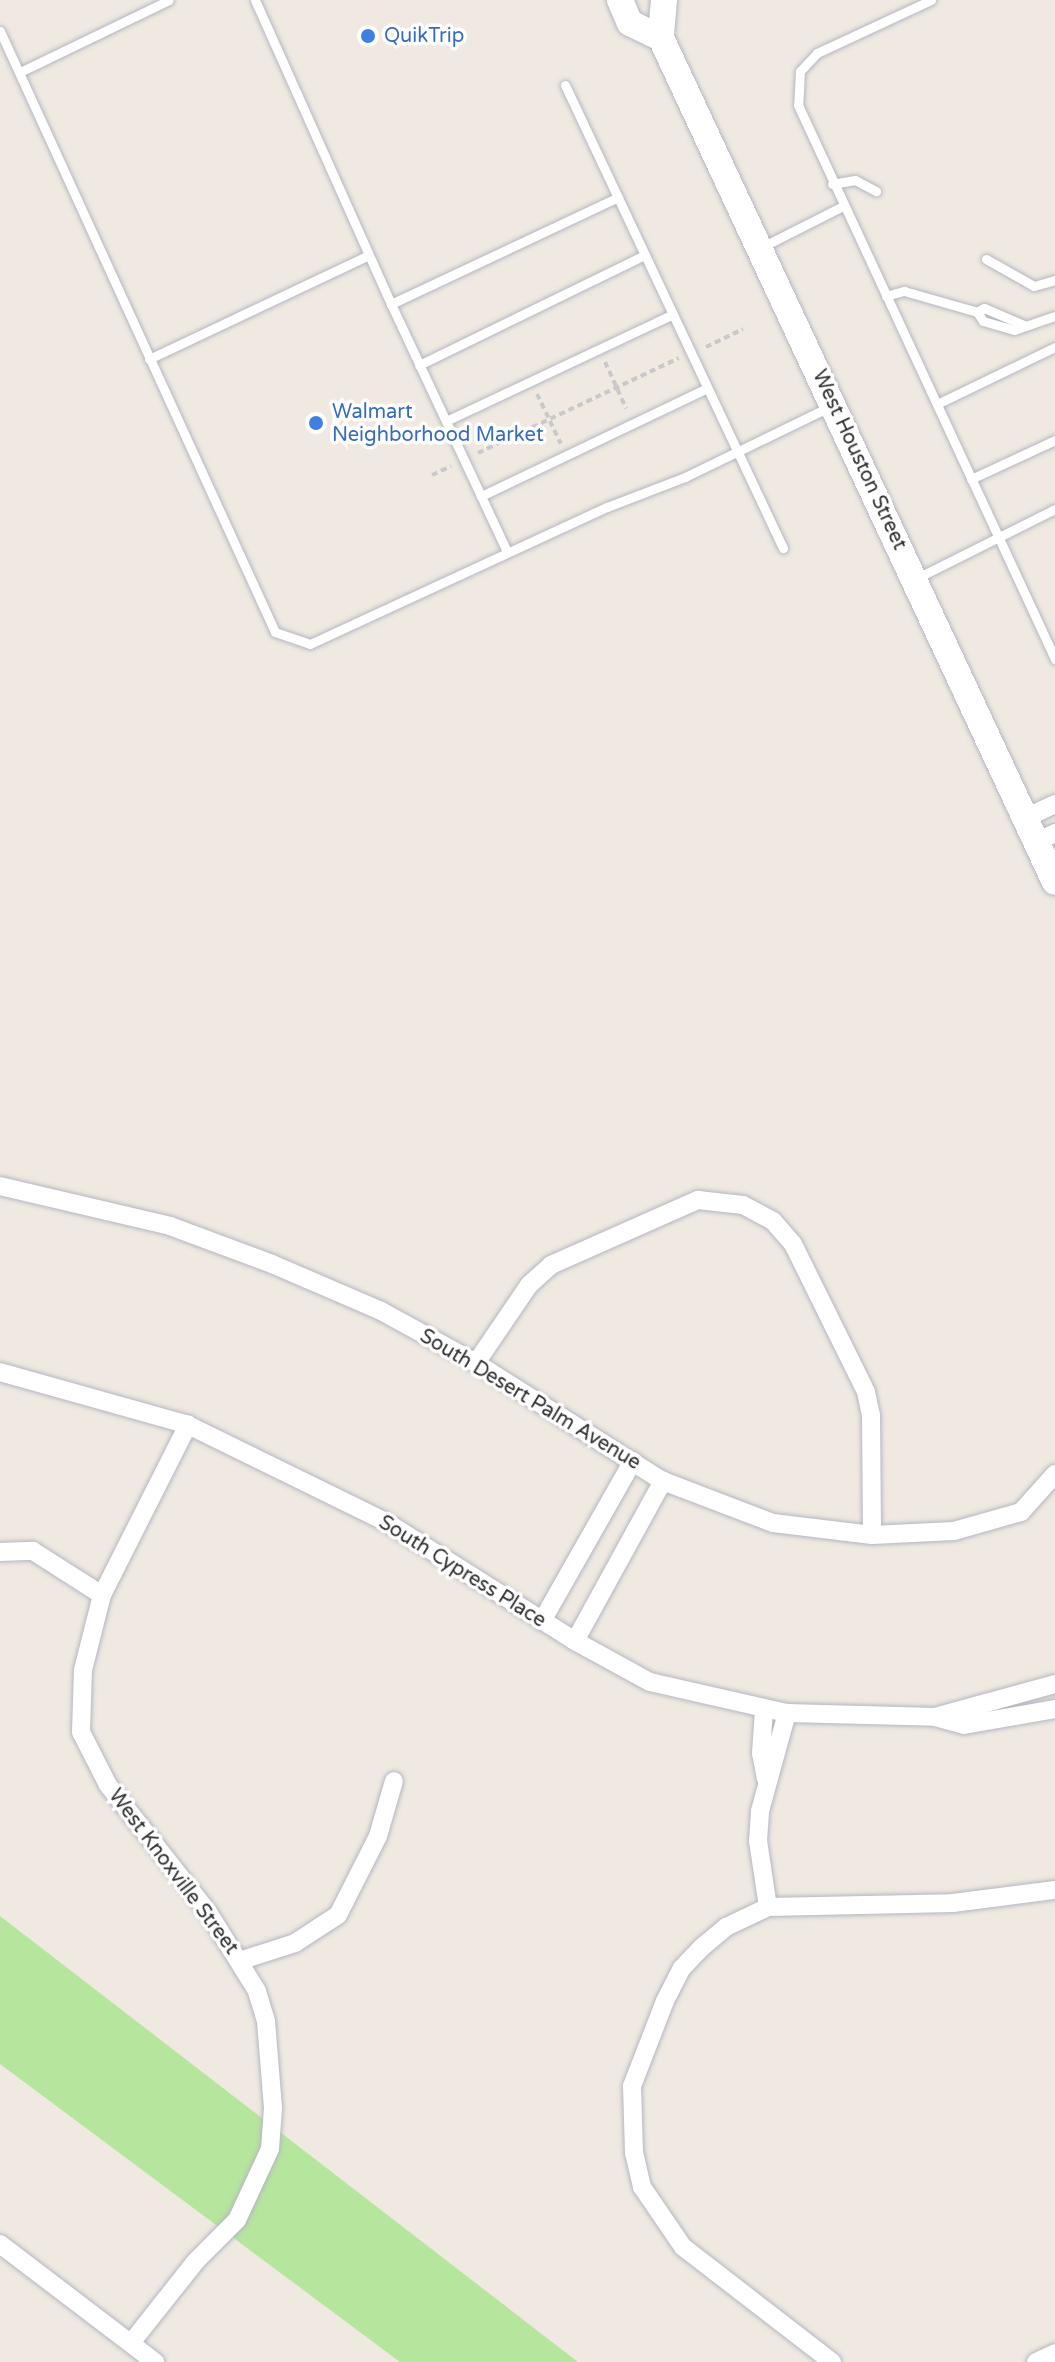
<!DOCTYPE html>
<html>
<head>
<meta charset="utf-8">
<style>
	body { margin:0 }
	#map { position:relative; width:1055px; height:2362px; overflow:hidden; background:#efe9e1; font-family:"Varela Round",sans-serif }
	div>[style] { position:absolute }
	.green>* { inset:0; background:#b6e59e }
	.path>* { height:4px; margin-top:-2px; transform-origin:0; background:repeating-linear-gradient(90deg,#c9c9c9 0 6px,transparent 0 10px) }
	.roads { filter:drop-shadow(0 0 2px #b4b7c1) drop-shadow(0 0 2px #b4b7c1) }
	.service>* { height:9px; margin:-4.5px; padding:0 4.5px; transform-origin:4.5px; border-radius:4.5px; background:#fff }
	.minor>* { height:18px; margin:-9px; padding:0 9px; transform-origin:9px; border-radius:9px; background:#fff }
	.secondary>* { height:26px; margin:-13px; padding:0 13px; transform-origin:13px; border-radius:13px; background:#fff }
	.dots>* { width:22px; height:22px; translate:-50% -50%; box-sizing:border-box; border:4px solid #fff; border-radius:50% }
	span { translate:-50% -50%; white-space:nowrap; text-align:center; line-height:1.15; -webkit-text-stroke:7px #fff; paint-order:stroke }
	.shop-label { font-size:20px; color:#366cbe }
	.left { translate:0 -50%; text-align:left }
	.street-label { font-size:20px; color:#2e2e2e }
</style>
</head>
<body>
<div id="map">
	<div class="green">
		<i style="clip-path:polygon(0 1916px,578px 2362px,400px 2362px,0 2064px)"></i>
	</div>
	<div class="path">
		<i style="left:706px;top:347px;width:41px;rotate:-25.9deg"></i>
		<i style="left:605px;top:362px;width:51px;rotate:65.5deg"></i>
		<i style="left:537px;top:394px;width:55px;rotate:64.4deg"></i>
		<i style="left:478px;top:453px;width:222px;rotate:-25.3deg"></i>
		<i style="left:432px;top:475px;width:21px;rotate:-25deg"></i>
	</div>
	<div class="roads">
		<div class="service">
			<i style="left:255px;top:0;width:333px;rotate:65.9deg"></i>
			<i style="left:391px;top:304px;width:251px;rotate:-25.2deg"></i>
			<i style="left:931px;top:0;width:126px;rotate:155.1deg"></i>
			<i style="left:817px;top:53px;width:25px;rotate:133deg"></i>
			<i style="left:800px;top:71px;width:34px;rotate:93deg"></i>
			<i style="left:798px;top:105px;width:611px;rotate:65.11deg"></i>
			<i style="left:0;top:31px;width:661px;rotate:65.41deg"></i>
			<i style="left:275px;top:632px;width:37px;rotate:19deg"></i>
			<i style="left:310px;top:644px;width:327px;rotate:-24.8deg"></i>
			<i style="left:607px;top:507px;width:84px;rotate:-21deg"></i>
			<i style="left:685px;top:477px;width:160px;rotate:-25.9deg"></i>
			<i style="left:20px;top:72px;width:165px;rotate:-25.8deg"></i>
			<i style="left:565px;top:85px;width:512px;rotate:64.79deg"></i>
			<i style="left:832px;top:184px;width:23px;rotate:-10deg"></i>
			<i style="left:855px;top:180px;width:24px;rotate:28deg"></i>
			<i style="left:760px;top:248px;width:93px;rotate:-26.8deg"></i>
			<i style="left:986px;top:259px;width:55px;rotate:29.4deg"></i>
			<i style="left:1034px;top:286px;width:22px;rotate:-16deg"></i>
			<i style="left:886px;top:296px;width:19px;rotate:-16deg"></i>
			<i style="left:904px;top:291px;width:76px;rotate:16deg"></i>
			<i style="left:977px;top:312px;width:8px;rotate:-30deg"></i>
			<i style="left:984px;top:308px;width:43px;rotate:23deg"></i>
			<i style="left:391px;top:304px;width:274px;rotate:64.9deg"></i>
			<i style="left:977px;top:312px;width:11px;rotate:56deg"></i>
			<i style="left:983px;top:321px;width:32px;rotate:16deg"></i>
			<i style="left:1014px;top:330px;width:43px;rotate:-18.9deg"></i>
			<i style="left:149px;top:359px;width:243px;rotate:-25.3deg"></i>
			<i style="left:419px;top:365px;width:251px;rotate:-26deg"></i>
			<i style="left:937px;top:404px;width:131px;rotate:-25.8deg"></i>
			<i style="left:446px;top:421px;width:251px;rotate:-25.2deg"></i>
			<i style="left:971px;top:479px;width:93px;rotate:-24.9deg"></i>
			<i style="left:481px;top:496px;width:250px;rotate:-25.5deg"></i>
			<i style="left:915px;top:579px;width:157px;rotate:-26.6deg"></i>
		</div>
		<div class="minor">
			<i style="left:1025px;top:818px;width:33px;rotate:-25deg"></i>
			<i style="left:1036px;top:842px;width:21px;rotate:-25deg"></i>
			<i style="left:0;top:1186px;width:175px;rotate:13.2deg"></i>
			<i style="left:170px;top:1226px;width:109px;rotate:20.4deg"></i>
			<i style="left:272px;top:1264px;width:119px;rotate:23.3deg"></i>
			<i style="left:381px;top:1311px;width:108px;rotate:28.7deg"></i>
			<i style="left:476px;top:1363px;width:221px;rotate:32.3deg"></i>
			<i style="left:663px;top:1481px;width:118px;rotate:20.9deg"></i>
			<i style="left:773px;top:1523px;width:100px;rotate:6.9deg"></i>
			<i style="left:872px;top:1535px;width:82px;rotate:-2.8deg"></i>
			<i style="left:954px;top:1531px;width:70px;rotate:-15.8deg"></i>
			<i style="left:1021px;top:1512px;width:51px;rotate:-48.2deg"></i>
			<i style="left:476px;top:1363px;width:94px;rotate:-55.8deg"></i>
			<i style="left:529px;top:1285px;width:30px;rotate:-42deg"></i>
			<i style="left:551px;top:1265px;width:161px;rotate:-23.9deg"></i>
			<i style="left:698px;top:1200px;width:45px;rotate:6.3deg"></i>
			<i style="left:743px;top:1205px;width:34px;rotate:28deg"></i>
			<i style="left:773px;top:1221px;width:30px;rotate:49deg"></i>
			<i style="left:793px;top:1244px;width:165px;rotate:63.7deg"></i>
			<i style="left:866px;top:1392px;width:24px;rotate:78deg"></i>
			<i style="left:871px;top:1415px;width:120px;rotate:89.5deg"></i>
			<i style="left:0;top:1372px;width:195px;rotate:15.7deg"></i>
			<i style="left:188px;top:1425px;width:220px;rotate:26.1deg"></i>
			<i style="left:386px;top:1522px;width:223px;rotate:32.2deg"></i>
			<i style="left:575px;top:1641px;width:85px;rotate:28.7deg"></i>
			<i style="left:650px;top:1682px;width:140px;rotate:12.8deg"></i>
			<i style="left:787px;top:1713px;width:148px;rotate:1.5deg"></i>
			<i style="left:935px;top:1717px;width:30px;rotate:15deg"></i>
			<i style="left:964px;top:1725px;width:92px;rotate:-10deg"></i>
			<i style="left:0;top:1552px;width:33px;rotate:-2deg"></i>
			<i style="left:33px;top:1551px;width:82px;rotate:32.5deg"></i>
			<i style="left:542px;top:1621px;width:184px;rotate:-60.4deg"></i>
			<i style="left:575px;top:1641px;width:183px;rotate:-61.2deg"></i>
			<i style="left:764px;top:1710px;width:43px;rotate:94deg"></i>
			<i style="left:761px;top:1753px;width:26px;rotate:79deg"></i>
			<i style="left:935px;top:1717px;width:124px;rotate:-15.4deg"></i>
			<i style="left:768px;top:1907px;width:67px;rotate:-98.6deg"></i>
			<i style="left:758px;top:1841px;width:30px;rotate:-86deg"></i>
			<i style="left:760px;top:1811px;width:102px;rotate:-74.6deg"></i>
			<i style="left:239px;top:1961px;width:59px;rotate:-17.8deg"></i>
			<i style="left:295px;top:1943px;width:51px;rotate:-33.1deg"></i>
			<i style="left:338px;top:1915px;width:89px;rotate:-63.1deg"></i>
			<i style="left:378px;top:1836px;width:57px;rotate:-73.8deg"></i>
			<i style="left:0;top:2244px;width:195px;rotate:37.3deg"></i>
			<i style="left:131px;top:2343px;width:105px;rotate:-51.6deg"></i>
			<i style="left:196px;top:2261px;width:58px;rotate:-45deg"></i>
			<i style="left:237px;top:2220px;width:78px;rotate:-65.1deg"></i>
			<i style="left:270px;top:2149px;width:41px;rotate:-85.8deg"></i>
			<i style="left:273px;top:2108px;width:87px;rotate:-94.6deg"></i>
			<i style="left:266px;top:2021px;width:31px;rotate:-107deg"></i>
			<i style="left:257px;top:1991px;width:93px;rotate:-121.8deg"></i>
			<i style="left:208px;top:1912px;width:162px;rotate:-128.2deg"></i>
			<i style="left:108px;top:1785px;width:59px;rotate:-117deg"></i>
			<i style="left:81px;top:1732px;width:62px;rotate:-88.2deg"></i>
			<i style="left:83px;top:1670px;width:77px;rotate:-75.8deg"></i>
			<i style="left:102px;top:1595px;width:191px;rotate:-63.2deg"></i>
			<i style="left:832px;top:2362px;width:188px;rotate:-142.3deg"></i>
			<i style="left:683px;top:2247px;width:73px;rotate:-124.3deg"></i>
			<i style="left:642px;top:2187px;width:35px;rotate:-103deg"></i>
			<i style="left:634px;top:2153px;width:67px;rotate:-91.7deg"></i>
			<i style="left:632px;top:2086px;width:91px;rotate:-68.8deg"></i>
			<i style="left:665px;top:2001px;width:37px;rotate:-63deg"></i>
			<i style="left:682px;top:1968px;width:28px;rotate:-46deg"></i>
			<i style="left:701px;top:1948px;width:33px;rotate:-40deg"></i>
			<i style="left:726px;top:1927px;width:47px;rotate:-25.5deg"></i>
			<i style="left:768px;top:1907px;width:185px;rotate:-1.2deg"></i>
			<i style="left:953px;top:1903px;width:103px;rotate:-7.3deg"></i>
			<i style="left:1036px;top:2362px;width:21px;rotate:-25deg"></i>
		</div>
		<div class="secondary">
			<i style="left:620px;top:0;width:25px;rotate:67deg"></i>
			<i style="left:630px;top:23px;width:34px;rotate:26deg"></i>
			<i style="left:664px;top:0;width:38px;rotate:95deg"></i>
			<i style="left:661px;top:38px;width:931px;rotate:64.98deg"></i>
		</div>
	</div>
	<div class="dots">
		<i style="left:368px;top:36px;background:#3f7fe0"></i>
		<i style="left:316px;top:423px;background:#3f7fe0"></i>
	</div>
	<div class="shop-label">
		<span class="left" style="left:384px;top:36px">QuikTrip</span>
		<span class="left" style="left:332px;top:424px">Walmart<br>Neighborhood Market</span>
	</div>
	<div class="street-label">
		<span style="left:859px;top:460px;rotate:65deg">West Houston Street</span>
		<span style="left:530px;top:1400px;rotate:31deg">South Desert Palm Avenue</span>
		<span style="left:462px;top:1572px;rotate:32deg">South Cypress Place</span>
		<span style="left:173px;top:1872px;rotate:53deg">West Knoxville Street</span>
	</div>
</div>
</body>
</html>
